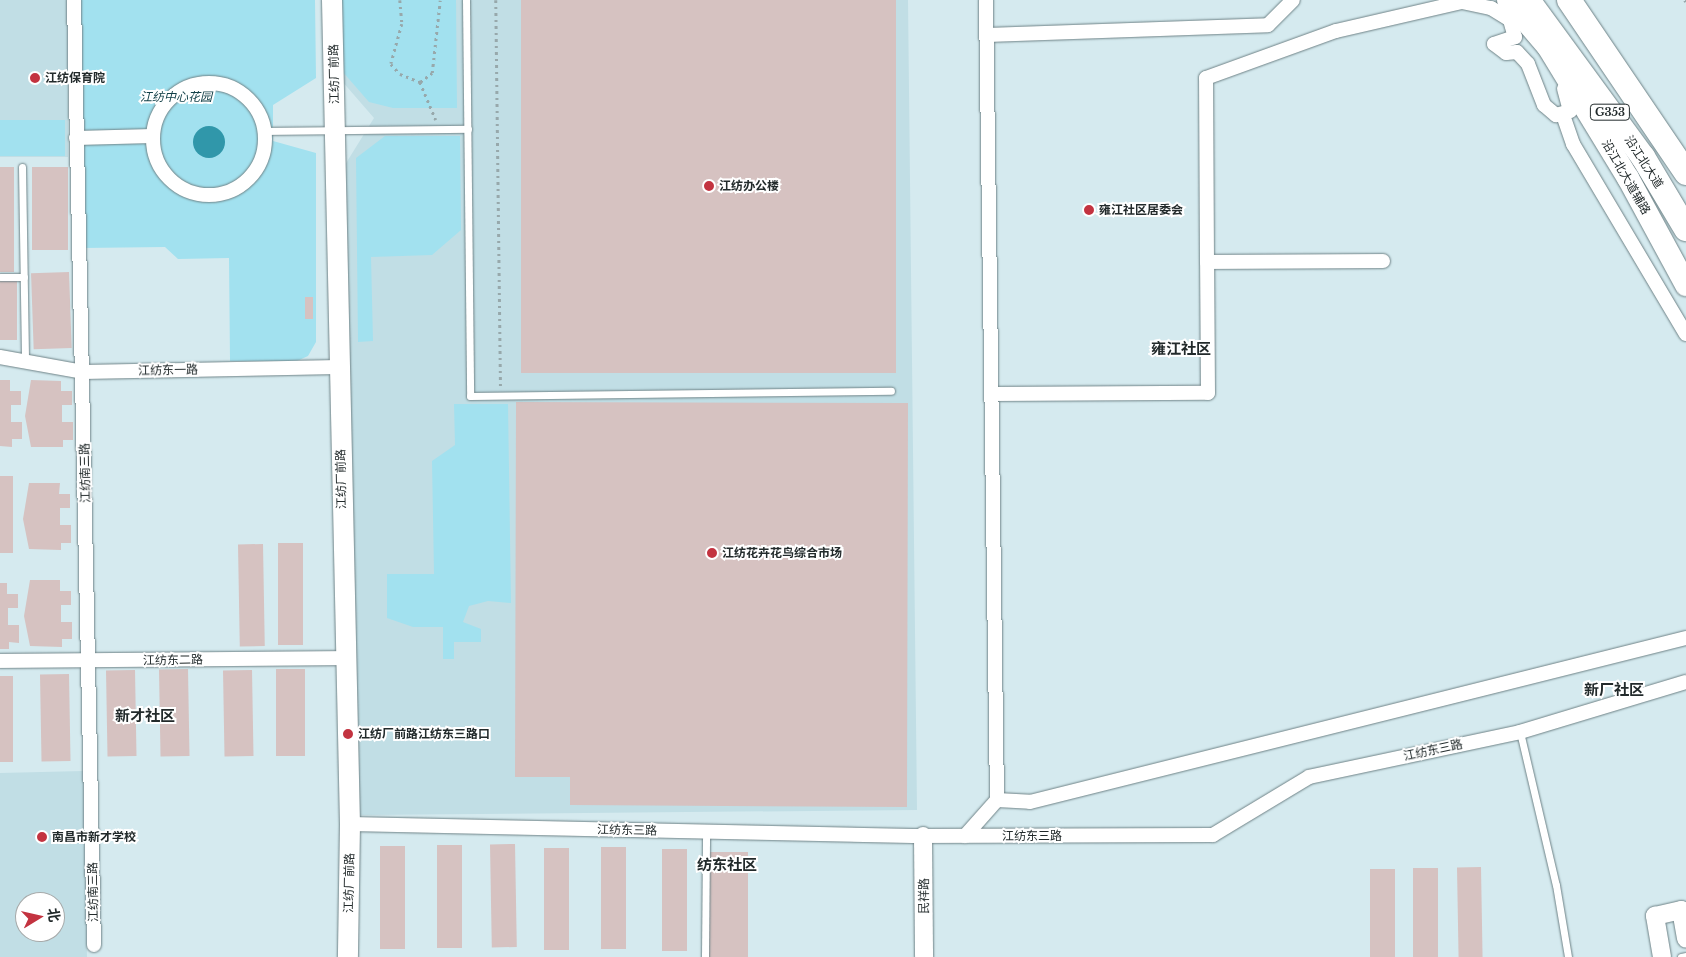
<!DOCTYPE html>
<html>
<head>
<meta charset="utf-8">
<style>
	body { margin:0 }
	#map { position:relative; width:1686px; height:957px; overflow:hidden; background:#d5eaef; font-family:"Libre Baskerville","Noto Sans SC",serif }
	div>[style] { position:absolute }
	.built>* { inset:0; background:#c1dee5; transform-origin:0 0 }
	.green>* { inset:0; background:#a2e1ef; transform-origin:0 0 }
	.water>* { inset:0; background:#3097aa }
	.round { border-radius:50% }
	.building>* { inset:0; background:#d6c2c1; transform-origin:0 0 }
	.path>* { height:2.5px; margin-top:-1.25px; transform-origin:0; background:repeating-linear-gradient(90deg,#97a8ab 0 2.5px,transparent 0 6.5px) }
	.roads { filter:drop-shadow(0 0 1px #6e8286) drop-shadow(0 0 1px #6e8286) }
	.service>* { height:7px; margin:-3.5px; padding:0 3.5px; transform-origin:3.5px; border-radius:3.5px; background:#fff }
	.minor>* { height:14px; margin:-7px; padding:0 7px; transform-origin:7px; border-radius:7px; background:#fff }
	.minor>.ring { margin:-7px; padding:0; box-sizing:content-box; background:none; border:14px solid #fff; border-radius:50% }
	.tertiary>* { height:18px; margin:-9px; padding:0 9px; transform-origin:9px; border-radius:9px; background:#fff }
	.secondary>* { height:20px; margin:-10px; padding:0 10px; transform-origin:10px; border-radius:10px; background:#fff }
	.primary>* { height:22px; margin:-11px; padding:0 11px; transform-origin:11px; border-radius:11px; background:#fff }
	.trunk>* { height:24px; margin:-12px; padding:0 12px; transform-origin:12px; border-radius:12px; background:#fff }
	.dots>* { width:14px; height:14px; translate:-50% -50%; box-sizing:border-box; border:2px solid #fff; border-radius:50% }
	span { translate:-50% -50%; white-space:nowrap; text-align:center; line-height:1.15; -webkit-text-stroke:4px #fff; paint-order:stroke }
	.shield-label span { padding:1px 4px; background:#fff; border:1px solid; border-radius:4px; -webkit-text-stroke-width:0 }
	.shield-label { font-size:11px; color:#222a2b; font-weight:700 }
	.street-label { font-size:12px; color:#222a2b }
	.poi-label { font-size:12px; color:#222a2b; font-weight:700 }
	.left { translate:0 -50%; text-align:left }
	.park-label { font-size:12px; color:#124048; font-style:italic }
	.quarter-label { font-size:15px; color:#222a2b; font-weight:700 }
	.north { position:absolute; left:15px; top:892px; width:50px; height:50px; box-sizing:border-box; background:#fff; border:1px solid #a7aaaa; border-radius:50%; rotate:81deg; font-size:14px; font-weight:700; line-height:20px; text-align:center; color:#222a2b }
	.north::after { content:''; display:block; margin:auto; width:18px; height:22px; background:#c33340; clip-path:polygon(50% 0,100% 100%,50% 72%,0 100%) }
</style>
</head>
<body>
<div id="map">
	<div class="built">
		<i style="left:0;top:0;width:68px;height:157px"></i>
		<i style="clip-path:polygon(341px 0,908px 0,917px 810px,360px 815px,343px 168px,374px 118px,341px 80px)"></i>
		<i style="clip-path:polygon(evenodd,83px 771px,87px 957px,0 957px,0 773px,83px 771px,25px 902px,55px 902px,55px 932px,25px 932px,25px 902px)"></i>
	</div>
	<div class="green">
		<i style="clip-path:polygon(78px 0,315px 0,316px 78px,273px 105px,273px 141px,316px 153px,316px 342px,308px 356px,297px 361px,230px 361px,229px 258px,178px 259px,165px 247px,82px 248px)"></i>
		<i style="clip-path:polygon(342px 0,456px 0,457px 108px,393px 108px,369px 102px,342px 71px)"></i>
		<i style="left:65px;top:120px;width:36px;height:65px;rotate:90deg"></i>
		<i style="clip-path:polygon(385px 136px,460px 136px,461px 230px,432px 255px,371px 257px,373px 341px,358px 342px,356px 158px)"></i>
		<i style="clip-path:polygon(454px 404px,508px 404px,511px 603px,488px 601px,469px 606px,463px 622px,481px 629px,481px 642px,454px 642px,454px 659px,443px 659px,443px 627px,413px 627px,387px 618px,387px 574px,434px 574px,432px 461px,455px 445px)"></i>
	</div>
	<div class="water">
		<i class="round" style="left:193px;top:126px;width:32px;height:32px"></i>
	</div>
	<div class="building">
		<i style="left:521px;top:0;width:375px;height:373px"></i>
		<i style="left:0;top:167px;width:14px;height:105px"></i>
		<i style="left:32px;top:167px;width:36px;height:83px"></i>
		<i style="left:69px;top:272px;width:76px;height:38px;rotate:88deg"></i>
		<i style="left:0;top:280px;width:17px;height:60px"></i>
		<i style="left:305px;top:297px;width:8px;height:22px"></i>
		<i style="clip-path:polygon(0 380px,10px 380px,10px 391px,21px 391px,21px 405px,11px 405px,11px 422px,22px 422px,22px 439px,12px 439px,12px 447px,0 446px)"></i>
		<i style="clip-path:polygon(31px 380px,61px 381px,61px 391px,72px 391px,72px 405px,62px 405px,62px 422px,73px 422px,73px 440px,63px 440px,63px 447px,31px 447px,25px 416px)"></i>
		<i style="clip-path:polygon(516px 402px,908px 403px,907px 807px,570px 805px,570px 777px,515px 777px)"></i>
		<i style="left:0;top:476px;width:13px;height:77px"></i>
		<i style="clip-path:polygon(29px 483px,60px 483px,59px 494px,70px 494px,70px 508px,60px 508px,60px 525px,71px 525px,71px 543px,61px 543px,61px 550px,29px 549px,23px 519px)"></i>
		<i style="left:278px;top:543px;width:25px;height:102px"></i>
		<i style="left:263px;top:544px;width:102px;height:25px;rotate:89deg"></i>
		<i style="clip-path:polygon(30px 580px,60px 580px,60px 591px,71px 591px,71px 605px,61px 605px,61px 622px,72px 622px,72px 639px,62px 639px,62px 647px,30px 646px,24px 616px)"></i>
		<i style="clip-path:polygon(0 583px,7px 583px,7px 594px,18px 594px,18px 608px,8px 608px,8px 625px,19px 625px,19px 643px,9px 642px,9px 649px,0 649px)"></i>
		<i style="left:188px;top:669px;width:87px;height:29px;rotate:89deg"></i>
		<i style="left:276px;top:669px;width:29px;height:87px"></i>
		<i style="left:135px;top:670px;width:86px;height:29px;rotate:89deg"></i>
		<i style="left:252px;top:670px;width:86px;height:29px;rotate:89deg"></i>
		<i style="left:69px;top:674px;width:87px;height:29px;rotate:89deg"></i>
		<i style="left:0;top:676px;width:13px;height:86px"></i>
		<i style="left:515px;top:844px;width:103px;height:25px;rotate:89deg"></i>
		<i style="left:437px;top:845px;width:25px;height:103px"></i>
		<i style="left:380px;top:846px;width:25px;height:103px"></i>
		<i style="left:601px;top:847px;width:25px;height:102px"></i>
		<i style="left:544px;top:848px;width:25px;height:102px"></i>
		<i style="left:662px;top:849px;width:25px;height:102px"></i>
		<i style="left:708px;top:852px;width:40px;height:105px"></i>
		<i style="left:1481px;top:867px;width:90px;height:24px;rotate:89deg"></i>
		<i style="left:1413px;top:868px;width:25px;height:89px"></i>
		<i style="left:1370px;top:869px;width:25px;height:88px"></i>
	</div>
	<div class="path">
		<i style="left:400px;top:0;width:24px;rotate:85deg"></i>
		<i style="left:402px;top:24px;width:41px;rotate:105.4deg"></i>
		<i style="left:391px;top:64px;width:13px;rotate:48deg"></i>
		<i style="left:400px;top:74px;width:22px;rotate:22deg"></i>
		<i style="left:420px;top:82px;width:15px;rotate:-37deg"></i>
		<i style="left:432px;top:73px;width:73px;rotate:-83.7deg"></i>
		<i style="left:496px;top:0;width:386px;rotate:89.3deg"></i>
		<i style="left:1685px;top:0;width:2px;rotate:63deg"></i>
		<i style="left:420px;top:82px;width:41px;rotate:67.2deg"></i>
	</div>
	<div class="roads">
		<div class="service">
			<i style="left:466px;top:0;width:396px;rotate:89.4deg"></i>
			<i style="left:470px;top:396px;width:421px;rotate:-0.7deg"></i>
			<i style="left:264px;top:131px;width:204px;rotate:-0.6deg"></i>
			<i style="left:22px;top:167px;width:191px;rotate:89.1deg"></i>
			<i style="left:0;top:277px;width:24px"></i>
			<i style="left:1520px;top:732px;width:157px;rotate:76.8deg"></i>
			<i style="left:1556px;top:885px;width:73px;rotate:80.5deg"></i>
			<i style="left:705px;top:957px;width:126px;rotate:-89.5deg"></i>
			<i style="left:1681px;top:957px;width:5px;rotate:-11deg"></i>
		</div>
		<div class="minor">
			<i style="left:74px;top:0;width:945px;rotate:88.79deg"></i>
			<i style="left:987px;top:35px;width:281px;rotate:-2deg"></i>
			<i style="left:1268px;top:25px;width:35px;rotate:-45deg"></i>
			<i class="ring" style="left:153px;top:83px;width:98px;height:98px"></i>
			<i style="left:1563px;top:115px;width:31px;rotate:71deg"></i>
			<i style="left:1573px;top:144px;width:221px;rotate:59.3deg"></i>
			<i style="left:76px;top:138px;width:77px;rotate:-1.5deg"></i>
			<i style="left:1207px;top:262px;width:184px;rotate:-90.3deg"></i>
			<i style="left:1206px;top:78px;width:138px;rotate:-19.9deg"></i>
			<i style="left:1336px;top:31px;width:129px;rotate:-13deg"></i>
			<i style="left:1462px;top:2px;width:30px;rotate:12deg"></i>
			<i style="left:1491px;top:8px;width:22px;rotate:32deg"></i>
			<i style="left:1510px;top:20px;width:18px;rotate:74deg"></i>
			<i style="left:1515px;top:37px;width:22px;rotate:162deg"></i>
			<i style="left:1494px;top:44px;width:15px;rotate:37deg"></i>
			<i style="left:1506px;top:53px;width:11px;rotate:-5deg"></i>
			<i style="left:1517px;top:52px;width:16px;rotate:47deg"></i>
			<i style="left:1528px;top:64px;width:44px;rotate:68.7deg"></i>
			<i style="left:1544px;top:105px;width:16px;rotate:40deg"></i>
			<i style="left:1556px;top:115px;width:15px;rotate:-16deg"></i>
			<i style="left:1570px;top:111px;width:23px;rotate:-105deg"></i>
			<i style="left:0;top:357px;width:84px;rotate:10.2deg"></i>
			<i style="left:83px;top:372px;width:256px;rotate:-1.1deg"></i>
			<i style="left:992px;top:394px;width:216px;rotate:-0.3deg"></i>
			<i style="left:1208px;top:393px;width:131px;rotate:-90.4deg"></i>
			<i style="left:1207px;top:262px;width:176px;rotate:-0.3deg"></i>
			<i style="left:0;top:661px;width:346px;rotate:-0.5deg"></i>
			<i style="left:997px;top:800px;width:33px;rotate:3deg"></i>
			<i style="left:1030px;top:802px;width:676px;rotate:-14.04deg"></i>
			<i style="left:350px;top:824px;width:563px;rotate:1.22deg"></i>
			<i style="left:913px;top:836px;width:300px;rotate:-0.2deg"></i>
			<i style="left:1213px;top:835px;width:112px;rotate:-31.1deg"></i>
			<i style="left:1309px;top:777px;width:216px;rotate:-12deg"></i>
			<i style="left:1520px;top:732px;width:173px;rotate:-16.8deg"></i>
			<i style="left:965px;top:836px;width:48px;rotate:-48.4deg"></i>
			<i style="left:997px;top:800px;width:800px;rotate:-90.79deg"></i>
		</div>
		<div class="tertiary">
			<i style="left:923px;top:836px;width:121px;rotate:89.5deg"></i>
			<i style="left:1662px;top:957px;width:42px;rotate:-99.7deg"></i>
			<i style="left:1655px;top:916px;width:27px;rotate:-13deg"></i>
			<i style="left:1681px;top:910px;width:29px;rotate:80deg"></i>
		</div>
		<div class="secondary">
			<i style="left:332px;top:0;width:824px;rotate:88.75deg"></i>
			<i style="left:350px;top:824px;width:133px;rotate:90.9deg"></i>
		</div>
		<div class="primary">
			<i style="left:1508px;top:0;width:62px;rotate:49.6deg"></i>
			<i style="left:1548px;top:47px;width:153px;rotate:58.6deg"></i>
			<i style="left:1628px;top:178px;width:122px;rotate:61.5deg"></i>
		</div>
		<div class="trunk">
			<i style="left:1528px;top:0;width:195px;rotate:53.8deg"></i>
			<i style="left:1643px;top:157px;width:84px;rotate:59.2deg"></i>
			<i style="left:1569px;top:0;width:209px;rotate:55.9deg"></i>
		</div>
	</div>
	<div class="dots">
		<i style="left:35px;top:78px;background:#c33340"></i>
		<i style="left:709px;top:186px;background:#c33340"></i>
		<i style="left:1089px;top:210px;background:#c33340"></i>
		<i style="left:712px;top:553px;background:#c33340"></i>
		<i style="left:348px;top:734px;background:#c33340"></i>
		<i style="left:42px;top:837px;background:#c33340"></i>
	</div>
	<div class="shield-label">
		<span style="left:1610px;top:112px">G353</span>
	</div>
	<div class="street-label">
		<span style="left:334px;top:74px;rotate:-91deg">江纺厂前路</span>
		<span style="left:1644px;top:162px;rotate:57deg">沿江北大道</span>
		<span style="left:1626px;top:177px;rotate:60deg">沿江北大道辅路</span>
		<span style="left:168px;top:370px;rotate:-1deg">江纺东一路</span>
		<span style="left:85px;top:473px;rotate:-91deg">江纺南三路</span>
		<span style="left:341px;top:479px;rotate:-91deg">江纺厂前路</span>
		<span style="left:173px;top:660px;rotate:-1deg">江纺东二路</span>
		<span style="left:1433px;top:750px;rotate:-12deg">江纺东三路</span>
		<span style="left:627px;top:830px;rotate:1deg">江纺东三路</span>
		<span style="left:1032px;top:836px">江纺东三路</span>
		<span style="left:349px;top:883px;rotate:-89deg">江纺厂前路</span>
		<span style="left:93px;top:892px;rotate:-91deg">江纺南三路</span>
		<span style="left:924px;top:896px;rotate:-90deg">民祥路</span>
	</div>
	<div class="poi-label">
		<span class="left" style="left:45px;top:78px">江纺保育院</span>
		<span class="left" style="left:719px;top:186px">江纺办公楼</span>
		<span class="left" style="left:1099px;top:210px">雍江社区居委会</span>
		<span class="left" style="left:722px;top:553px">江纺花卉花鸟综合市场</span>
		<span class="left" style="left:358px;top:734px">江纺厂前路江纺东三路口</span>
		<span class="left" style="left:52px;top:837px">南昌市新才学校</span>
	</div>
	<div class="park-label">
		<span style="left:176px;top:97px">江纺中心花园</span>
	</div>
	<div class="quarter-label">
		<span style="left:1181px;top:349px">雍江社区</span>
		<span style="left:1614px;top:690px">新厂社区</span>
		<span style="left:145px;top:716px">新才社区</span>
		<span style="left:727px;top:865px">纺东社区</span>
	</div>
	<div class="north">北</div>
</div>
</body>
</html>
